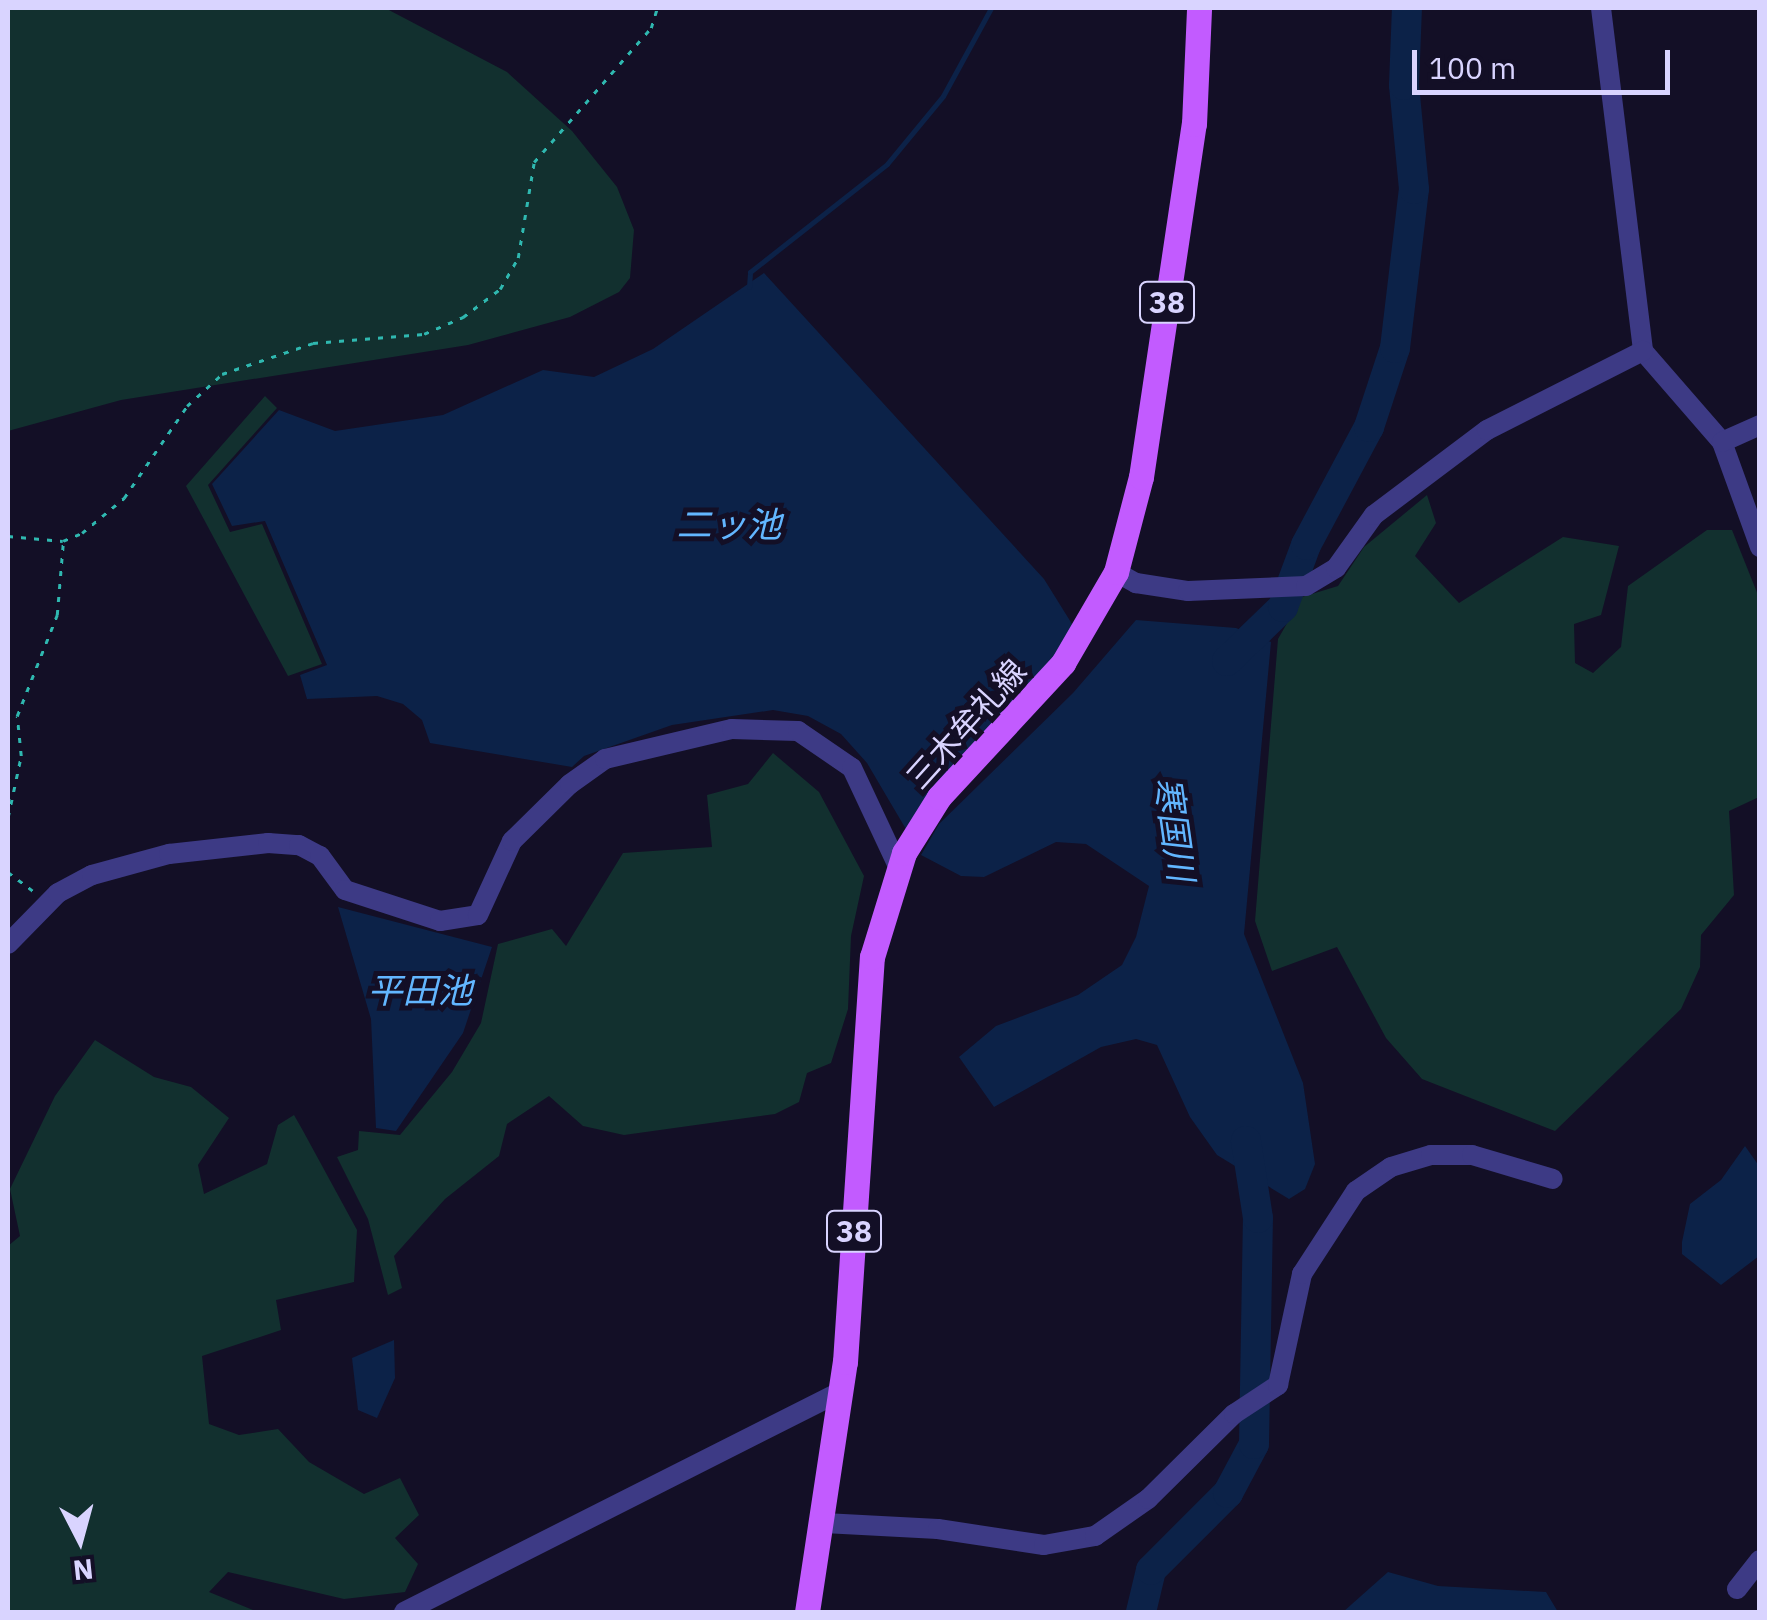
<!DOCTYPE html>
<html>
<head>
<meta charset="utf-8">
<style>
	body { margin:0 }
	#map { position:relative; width:1767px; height:1620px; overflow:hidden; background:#130f26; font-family:"IBM Plex Sans","Noto Sans JP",sans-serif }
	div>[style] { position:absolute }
	.green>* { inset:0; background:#12302f }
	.water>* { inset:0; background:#0c2248 }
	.stream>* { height:5px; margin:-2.5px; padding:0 2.5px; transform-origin:2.5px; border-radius:2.5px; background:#0c2248 }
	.river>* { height:30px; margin:-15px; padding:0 15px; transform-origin:15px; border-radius:15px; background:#0c2248 }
	.path>* { height:2.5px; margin-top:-1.25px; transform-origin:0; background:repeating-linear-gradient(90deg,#2fb8b0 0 5px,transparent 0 13px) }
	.minor>* { height:20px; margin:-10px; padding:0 10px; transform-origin:10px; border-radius:10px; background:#3d3a85 }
	.primary>* { height:25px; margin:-12.5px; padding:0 12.5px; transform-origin:12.5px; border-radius:12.5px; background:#c25bff }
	span { translate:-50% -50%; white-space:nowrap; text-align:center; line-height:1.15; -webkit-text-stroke:10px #130f26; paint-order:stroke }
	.shield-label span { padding:2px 8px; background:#130f26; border:2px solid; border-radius:8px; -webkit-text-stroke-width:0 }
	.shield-label { font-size:30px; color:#d9d4ff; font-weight:700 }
	.street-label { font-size:32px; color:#d9d4ff }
	.water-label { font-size:35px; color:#62b6ff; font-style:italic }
	.frame { position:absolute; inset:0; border:10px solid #d9d4ff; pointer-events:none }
	.north { position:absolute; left:30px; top:1490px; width:100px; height:100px; -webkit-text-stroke:8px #130f26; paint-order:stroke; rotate:174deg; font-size:28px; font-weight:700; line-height:40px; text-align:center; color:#d9d4ff }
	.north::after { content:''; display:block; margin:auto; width:35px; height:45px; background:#d9d4ff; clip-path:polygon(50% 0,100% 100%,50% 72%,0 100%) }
	.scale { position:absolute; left:1412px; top:50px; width:258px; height:45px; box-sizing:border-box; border:5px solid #d9d4ff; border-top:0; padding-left:12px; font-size:30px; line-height:35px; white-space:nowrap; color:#d9d4ff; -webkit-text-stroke:8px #130f26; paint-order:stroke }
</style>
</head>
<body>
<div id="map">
	<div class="green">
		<i style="clip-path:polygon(8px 8px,385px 8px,507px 72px,572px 131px,617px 187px,634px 230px,630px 278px,619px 292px,570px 317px,468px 345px,121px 400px,8px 431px)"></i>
		<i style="clip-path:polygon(265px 396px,277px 408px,208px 485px,230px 532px,262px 524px,322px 664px,288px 676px,186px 486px)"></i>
		<i style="clip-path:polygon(1427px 495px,1436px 523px,1415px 556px,1459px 603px,1563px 537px,1619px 546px,1601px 615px,1574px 624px,1575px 663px,1593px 673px,1621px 647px,1628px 586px,1707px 530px,1732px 530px,1760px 600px,1759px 797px,1729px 811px,1734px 895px,1701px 935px,1700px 967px,1681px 1009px,1555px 1131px,1422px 1079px,1386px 1038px,1337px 947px,1272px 971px,1255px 921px,1278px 639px,1302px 597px,1338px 586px,1364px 547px)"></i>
		<i style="clip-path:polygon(773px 753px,819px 792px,864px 876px,851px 936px,848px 1009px,831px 1063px,807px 1073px,799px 1102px,775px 1114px,624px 1135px,583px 1126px,549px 1096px,507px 1124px,499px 1156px,445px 1199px,394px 1256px,402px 1288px,388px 1295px,368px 1219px,337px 1157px,358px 1150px,359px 1131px,400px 1135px,452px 1072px,481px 1023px,498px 944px,552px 929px,566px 946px,623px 853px,712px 847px,707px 795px,748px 784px)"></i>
		<i style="clip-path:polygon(95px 1040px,154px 1077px,191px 1087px,229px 1118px,198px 1165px,204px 1194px,267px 1164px,278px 1125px,294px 1115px,302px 1129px,357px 1230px,354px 1282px,276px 1300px,281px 1330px,202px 1356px,209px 1424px,239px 1435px,278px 1429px,309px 1462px,364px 1494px,400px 1478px,419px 1515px,395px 1538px,418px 1564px,405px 1592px,344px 1599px,228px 1572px,209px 1592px,258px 1612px,8px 1612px,8px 1246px,20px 1236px,10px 1189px,55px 1096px)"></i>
	</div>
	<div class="water">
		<i style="clip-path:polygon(764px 273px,1044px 579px,1077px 632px,910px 836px,867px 763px,841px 734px,808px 716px,773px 710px,672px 725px,584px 756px,572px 767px,430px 743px,422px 720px,403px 704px,377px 696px,307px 699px,300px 675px,327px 665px,265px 521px,232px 526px,212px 484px,279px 410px,335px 431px,443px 415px,543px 370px,594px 377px,653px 349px)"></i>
		<i style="clip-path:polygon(1136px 620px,1236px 628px,1271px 642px,1244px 934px,1303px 1083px,1315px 1164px,1305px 1189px,1289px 1199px,1217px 1155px,1190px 1117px,1157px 1045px,1136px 1039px,1101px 1047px,994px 1107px,959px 1057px,996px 1026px,1078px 995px,1122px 965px,1136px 937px,1149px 886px,1086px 844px,1056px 842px,984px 877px,961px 876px,921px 855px,939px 824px,1073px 693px)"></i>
		<i style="clip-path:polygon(338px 907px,492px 947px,463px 1033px,396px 1131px,376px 1128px,371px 1019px)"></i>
		<i style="clip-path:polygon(1745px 1146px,1759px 1166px,1759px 1256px,1721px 1285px,1682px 1254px,1682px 1242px,1690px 1204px,1721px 1180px)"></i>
		<i style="clip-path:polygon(394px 1340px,395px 1378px,377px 1418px,358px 1410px,352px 1358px)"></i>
		<i style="clip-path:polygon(1388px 1572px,1438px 1586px,1546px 1592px,1558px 1612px,1343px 1612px)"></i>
	</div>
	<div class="stream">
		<i style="left:749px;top:287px;width:15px;rotate:-86deg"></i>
		<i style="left:750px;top:272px;width:174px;rotate:-38.2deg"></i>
		<i style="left:887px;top:164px;width:88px;rotate:-50.5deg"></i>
		<i style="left:943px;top:96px;width:100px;rotate:-61.4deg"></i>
	</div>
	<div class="river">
		<i style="left:1227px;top:661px;width:78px;rotate:-44deg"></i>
		<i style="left:1283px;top:607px;width:66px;rotate:-69.6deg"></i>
		<i style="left:1306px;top:545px;width:134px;rotate:-61.9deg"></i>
		<i style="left:1369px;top:427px;width:83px;rotate:-71.8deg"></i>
		<i style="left:1395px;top:348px;width:160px;rotate:-83.2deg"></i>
		<i style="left:1414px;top:189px;width:104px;rotate:-95.5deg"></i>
		<i style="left:1404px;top:85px;width:77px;rotate:-87.8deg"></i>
		<i style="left:1141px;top:1612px;width:43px;rotate:-76.6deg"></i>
		<i style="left:1151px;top:1570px;width:109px;rotate:-45deg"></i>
		<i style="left:1228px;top:1493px;width:55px;rotate:-62deg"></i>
		<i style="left:1254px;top:1444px;width:226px;rotate:-89deg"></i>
		<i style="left:1258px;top:1218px;width:78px;rotate:-98.9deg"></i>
	</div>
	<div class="path">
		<i style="left:8px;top:536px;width:55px;rotate:5.2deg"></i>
		<i style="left:63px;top:541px;width:21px;rotate:-23deg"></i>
		<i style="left:82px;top:533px;width:55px;rotate:-39.8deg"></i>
		<i style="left:124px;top:498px;width:112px;rotate:-55.6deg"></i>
		<i style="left:187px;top:406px;width:47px;rotate:-42.4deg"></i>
		<i style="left:222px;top:374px;width:96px;rotate:-18.8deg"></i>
		<i style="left:313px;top:343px;width:111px;rotate:-4.6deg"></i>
		<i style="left:424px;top:334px;width:43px;rotate:-23.6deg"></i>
		<i style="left:463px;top:317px;width:46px;rotate:-37.1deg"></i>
		<i style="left:500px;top:289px;width:36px;rotate:-60deg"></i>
		<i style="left:518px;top:258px;width:97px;rotate:-80.5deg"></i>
		<i style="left:534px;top:162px;width:178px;rotate:-48.9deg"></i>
		<i style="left:651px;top:28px;width:21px;rotate:-73deg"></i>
		<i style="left:8px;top:817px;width:62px;rotate:-78deg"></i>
		<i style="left:21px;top:756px;width:40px;rotate:-95.7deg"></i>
		<i style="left:17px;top:716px;width:109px;rotate:-68.4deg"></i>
		<i style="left:57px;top:615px;width:72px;rotate:-85.2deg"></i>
		<i style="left:8px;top:872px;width:34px;rotate:37deg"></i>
	</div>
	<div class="minor">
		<i style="left:1601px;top:8px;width:346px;rotate:83deg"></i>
		<i style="left:1643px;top:351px;width:121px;rotate:49deg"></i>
		<i style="left:1722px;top:442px;width:112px;rotate:70.1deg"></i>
		<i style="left:1722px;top:442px;width:42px;rotate:-24.1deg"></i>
		<i style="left:1116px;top:572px;width:23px;rotate:29deg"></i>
		<i style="left:1136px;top:583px;width:53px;rotate:8.7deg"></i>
		<i style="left:1188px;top:591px;width:118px;rotate:-2.4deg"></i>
		<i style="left:1306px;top:586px;width:35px;rotate:-31deg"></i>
		<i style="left:1336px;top:568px;width:65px;rotate:-54.4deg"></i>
		<i style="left:1374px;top:515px;width:141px;rotate:-37deg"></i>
		<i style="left:1487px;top:430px;width:175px;rotate:-26.9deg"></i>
		<i style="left:8px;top:944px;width:71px;rotate:-45.6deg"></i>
		<i style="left:58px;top:893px;width:38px;rotate:-28deg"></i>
		<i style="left:92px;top:875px;width:80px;rotate:-15.3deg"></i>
		<i style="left:169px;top:854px;width:100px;rotate:-6.3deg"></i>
		<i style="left:268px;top:843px;width:31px;rotate:4deg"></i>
		<i style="left:299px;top:845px;width:24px;rotate:28deg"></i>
		<i style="left:320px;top:856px;width:42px;rotate:53.7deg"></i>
		<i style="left:345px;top:890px;width:100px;rotate:18.1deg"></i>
		<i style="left:440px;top:921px;width:38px;rotate:-9deg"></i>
		<i style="left:478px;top:915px;width:81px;rotate:-65.3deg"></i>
		<i style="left:512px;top:841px;width:81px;rotate:-44.5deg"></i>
		<i style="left:570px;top:784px;width:43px;rotate:-35.5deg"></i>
		<i style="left:605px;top:759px;width:130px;rotate:-13.3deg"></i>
		<i style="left:732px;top:729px;width:66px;rotate:1.7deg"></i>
		<i style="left:798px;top:731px;width:65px;rotate:34.4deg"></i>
		<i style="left:852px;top:768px;width:108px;rotate:64.9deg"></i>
		<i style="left:824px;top:1523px;width:114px;rotate:3deg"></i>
		<i style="left:938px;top:1529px;width:107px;rotate:8.6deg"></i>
		<i style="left:1044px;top:1545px;width:52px;rotate:-10deg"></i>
		<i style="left:1095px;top:1536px;width:65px;rotate:-34.9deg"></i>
		<i style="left:1148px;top:1499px;width:121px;rotate:-44.7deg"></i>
		<i style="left:1234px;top:1414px;width:53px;rotate:-33.4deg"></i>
		<i style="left:1278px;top:1385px;width:114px;rotate:-77.8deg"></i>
		<i style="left:1302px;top:1274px;width:99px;rotate:-57deg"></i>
		<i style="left:1356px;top:1191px;width:42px;rotate:-34.4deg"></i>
		<i style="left:1391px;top:1167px;width:42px;rotate:-16.7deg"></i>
		<i style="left:1431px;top:1155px;width:41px"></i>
		<i style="left:1472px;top:1155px;width:84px;rotate:16.5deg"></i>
		<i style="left:1737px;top:1589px;width:37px;rotate:-52deg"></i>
		<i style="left:404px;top:1612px;width:490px;rotate:-26.8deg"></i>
	</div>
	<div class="primary">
		<i style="left:807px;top:1612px;width:253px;rotate:-81.4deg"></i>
		<i style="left:845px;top:1362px;width:406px;rotate:-86.2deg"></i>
		<i style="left:872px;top:957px;width:109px;rotate:-72.9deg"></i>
		<i style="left:904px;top:853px;width:66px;rotate:-58deg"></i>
		<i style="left:939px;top:797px;width:183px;rotate:-47.2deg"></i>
		<i style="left:1063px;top:663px;width:105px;rotate:-59.8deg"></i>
		<i style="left:1116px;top:572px;width:98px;rotate:-75.3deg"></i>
		<i style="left:1141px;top:477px;width:357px;rotate:-81.5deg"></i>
		<i style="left:1194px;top:124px;width:116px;rotate:-87.5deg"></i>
	</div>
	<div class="shield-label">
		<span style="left:1167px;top:302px">38</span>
		<span style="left:854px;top:1231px">38</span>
	</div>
	<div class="street-label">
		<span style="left:966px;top:724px;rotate:-48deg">三木牟礼線</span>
	</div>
	<div class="water-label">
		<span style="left:729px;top:524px">二ッ池</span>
		<span style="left:1175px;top:829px;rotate:82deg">寒国川</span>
		<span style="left:420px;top:990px">平田池</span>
	</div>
	<div class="frame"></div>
	<div class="north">N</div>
	<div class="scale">100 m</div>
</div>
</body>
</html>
